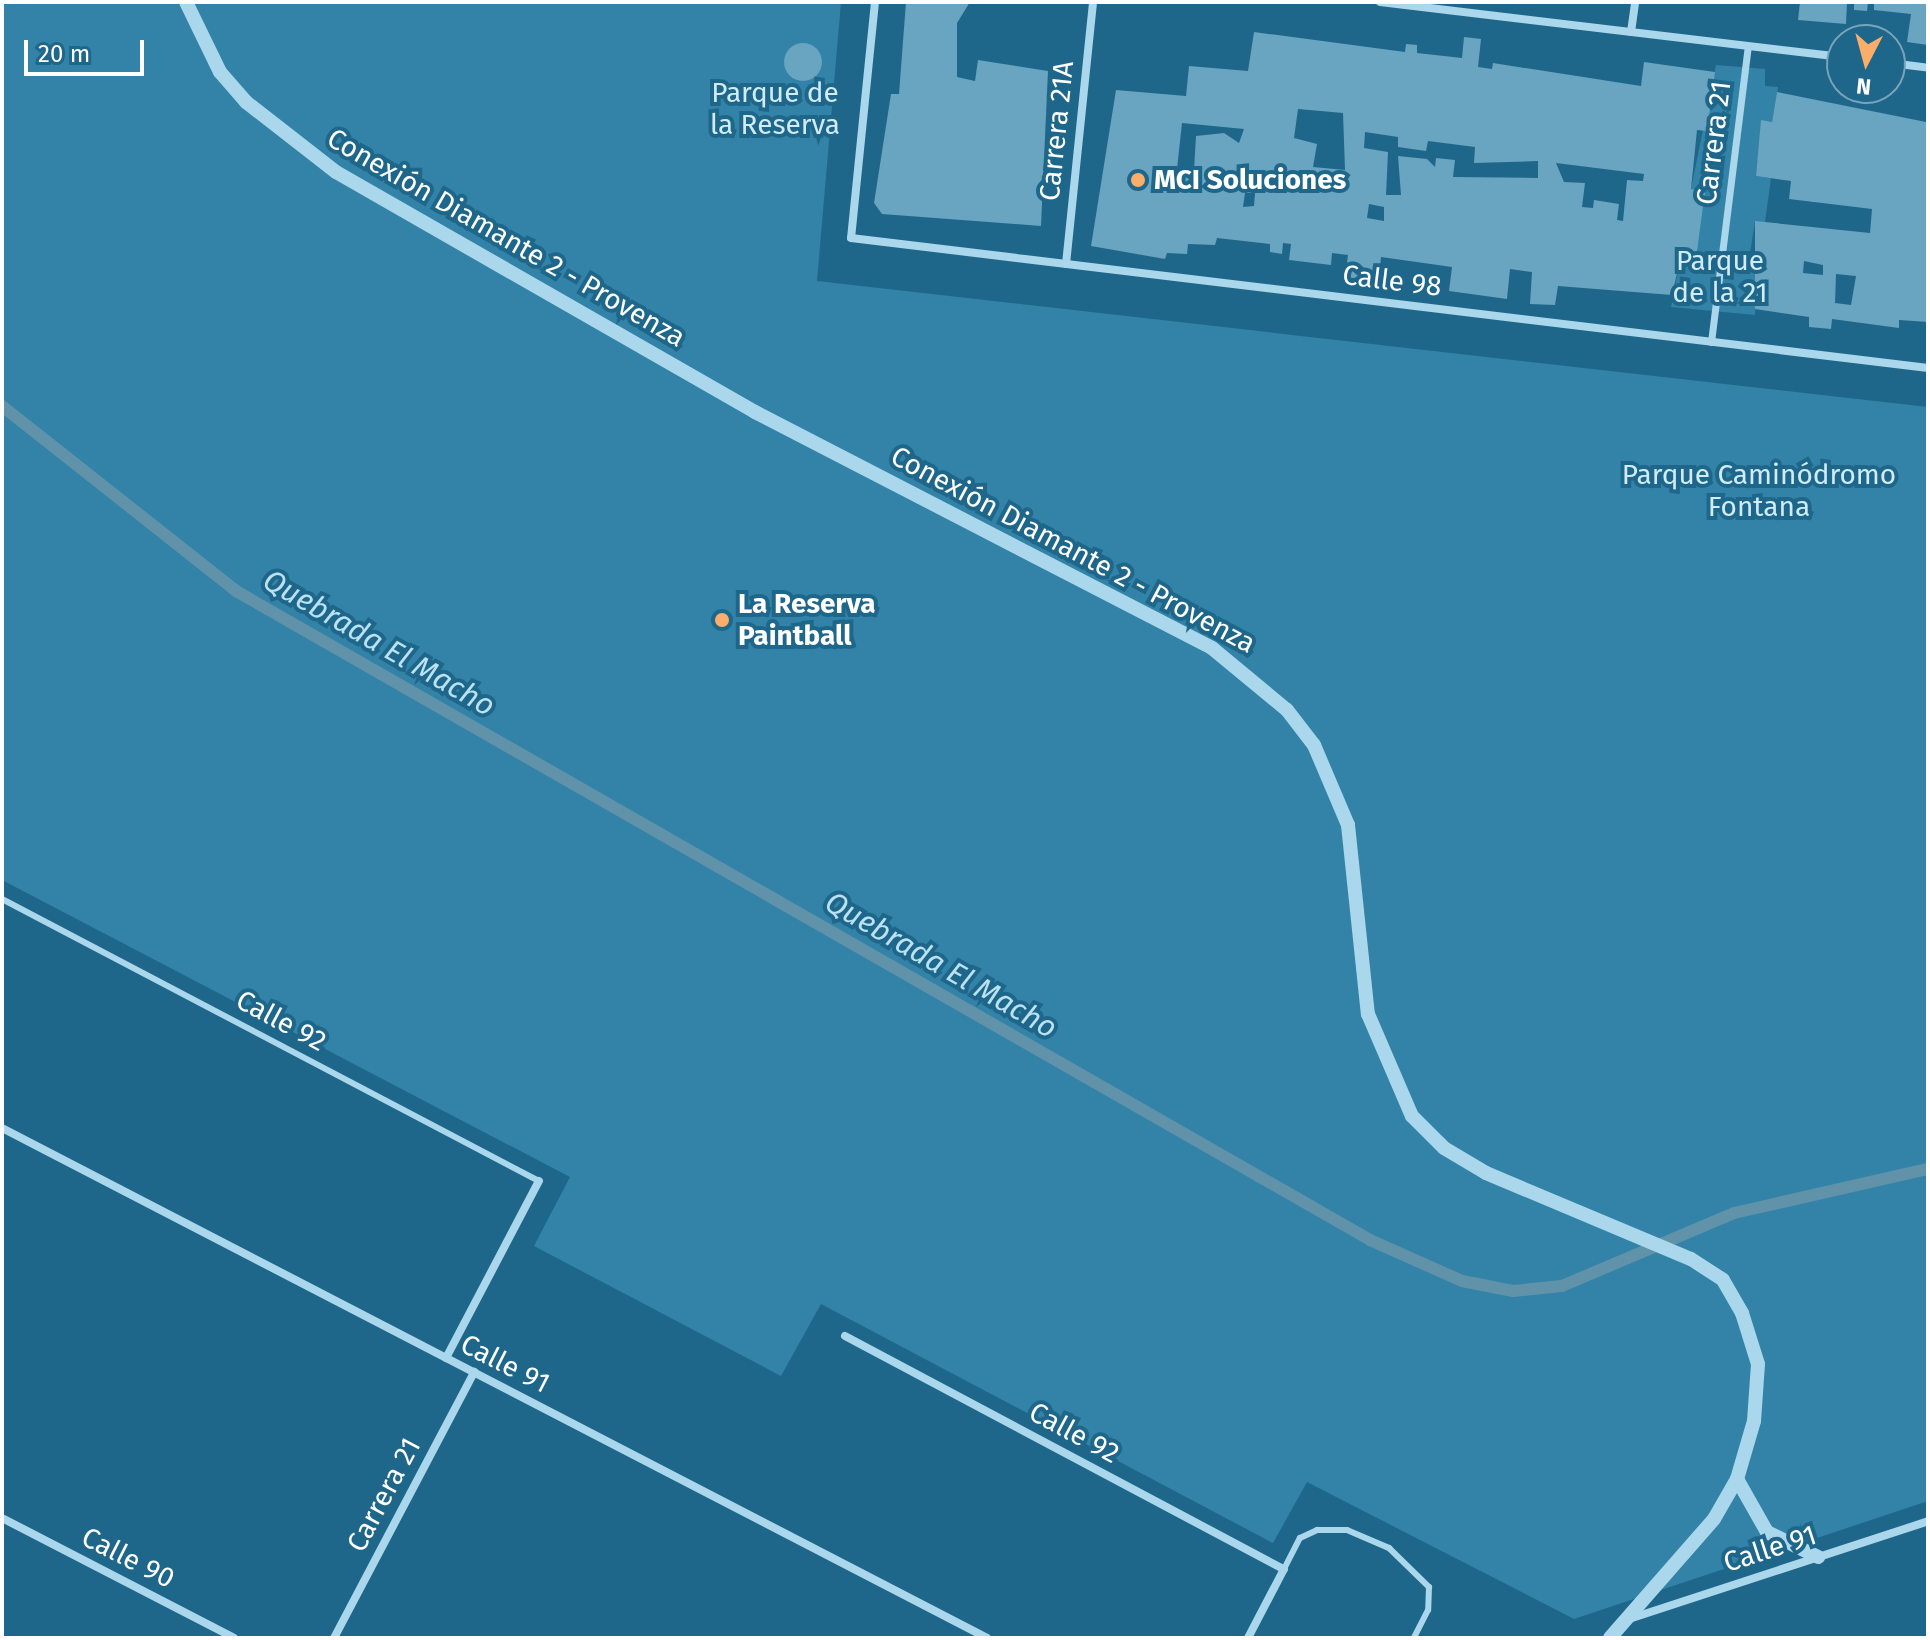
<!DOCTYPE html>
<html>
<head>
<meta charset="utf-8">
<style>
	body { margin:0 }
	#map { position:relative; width:1930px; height:1640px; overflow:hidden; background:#1e678a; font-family:"Fira Sans",sans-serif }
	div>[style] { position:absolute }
	.green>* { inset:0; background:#3283a7 }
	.stream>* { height:12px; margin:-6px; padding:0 6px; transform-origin:6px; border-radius:6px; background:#6092a9 }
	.building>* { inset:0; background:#69a4c0 }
	.round { border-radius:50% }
	.service>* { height:6px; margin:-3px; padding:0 3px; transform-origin:3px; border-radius:3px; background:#aad7eb }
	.pedestrian>* { height:7px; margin:-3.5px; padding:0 3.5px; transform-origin:3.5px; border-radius:3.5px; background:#aad7eb }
	.minor>* { height:8px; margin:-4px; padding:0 4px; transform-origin:4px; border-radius:4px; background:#aad7eb }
	.tertiary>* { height:14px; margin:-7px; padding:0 7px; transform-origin:7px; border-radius:7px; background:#aad7eb }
	.dots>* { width:22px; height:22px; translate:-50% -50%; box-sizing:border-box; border:4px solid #1e678a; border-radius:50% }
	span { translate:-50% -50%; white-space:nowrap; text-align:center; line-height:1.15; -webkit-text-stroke:8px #1e678a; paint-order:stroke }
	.park-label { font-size:28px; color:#cfecf8 }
	.street-label { font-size:28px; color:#fff }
	.poi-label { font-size:28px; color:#fff; font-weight:700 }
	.left { translate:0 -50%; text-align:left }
	.water-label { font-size:30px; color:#bae2f4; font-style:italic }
	.frame { position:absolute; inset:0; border:4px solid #fff; pointer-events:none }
	.north { position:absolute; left:1826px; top:24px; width:80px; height:80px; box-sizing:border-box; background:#1e678a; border:2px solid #78a4b9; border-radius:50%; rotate:186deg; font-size:22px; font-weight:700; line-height:32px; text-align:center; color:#fff }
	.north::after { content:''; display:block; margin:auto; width:28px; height:36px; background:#faae69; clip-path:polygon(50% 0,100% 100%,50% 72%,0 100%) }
	.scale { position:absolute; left:24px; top:40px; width:120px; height:36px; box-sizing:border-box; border:4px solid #fff; border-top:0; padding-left:10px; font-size:24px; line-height:28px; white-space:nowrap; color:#fff; -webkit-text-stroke:6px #1e678a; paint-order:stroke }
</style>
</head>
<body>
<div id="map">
	<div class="green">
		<i style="clip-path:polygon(2px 2px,841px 2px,817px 281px,1928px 407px,1928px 1501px,1574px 1619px,1307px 1482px,1273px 1543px,821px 1304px,781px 1376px,534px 1246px,570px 1177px,2px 880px)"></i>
		<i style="clip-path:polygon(1716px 65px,1765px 69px,1765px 86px,1778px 87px,1772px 122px,1762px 121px,1756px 176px,1771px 178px,1765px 222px,1755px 222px,1749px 259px,1757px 265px,1755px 315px,1671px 307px,1681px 256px,1697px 250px,1691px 189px)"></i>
	</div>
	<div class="stream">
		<i style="left:2px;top:406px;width:298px;rotate:38.3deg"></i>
		<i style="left:236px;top:591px;width:1307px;rotate:29.78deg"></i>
		<i style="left:1370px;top:1240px;width:101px;rotate:24deg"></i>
		<i style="left:1462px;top:1281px;width:52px;rotate:11.1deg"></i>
		<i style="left:1513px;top:1291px;width:49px;rotate:-5.8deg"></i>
		<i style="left:1562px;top:1286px;width:187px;rotate:-23deg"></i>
		<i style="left:1734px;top:1213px;width:199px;rotate:-12.8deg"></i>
	</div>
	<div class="building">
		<i style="clip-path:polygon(906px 2px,970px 2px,957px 23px,957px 77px,975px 81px,978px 60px,1048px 71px,1041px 226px,882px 214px,874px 203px,891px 94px,899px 94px)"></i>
		<i style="clip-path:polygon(1800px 2px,1847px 2px,1846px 24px,1798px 20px)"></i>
		<i style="clip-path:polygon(1854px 2px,1868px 2px,1867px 11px,1854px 10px)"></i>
		<i style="clip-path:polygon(1874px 2px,1928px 2px,1928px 45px,1907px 42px,1911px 14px,1874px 10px)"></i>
		<i style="clip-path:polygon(evenodd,1254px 32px,1405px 52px,1406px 44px,1417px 45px,1417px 53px,1462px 58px,1464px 37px,1481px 39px,1478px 67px,1492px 69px,1493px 63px,1641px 86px,1644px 62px,1715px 72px,1707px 131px,1697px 130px,1691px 189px,1705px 192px,1697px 251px,1681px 256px,1672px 295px,1558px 286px,1555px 305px,1530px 304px,1532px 272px,1510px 269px,1507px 299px,1449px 291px,1452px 267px,1381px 257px,1379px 281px,1345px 277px,1348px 255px,1332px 253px,1331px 265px,1289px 260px,1291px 244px,1283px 243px,1282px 254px,1270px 252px,1270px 244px,1217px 238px,1215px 245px,1188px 244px,1187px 254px,1167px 253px,1165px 259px,1091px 246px,1116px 90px,1186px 96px,1189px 66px,1248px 71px,1254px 32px,1298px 109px,1343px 113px,1345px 170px,1313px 167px,1317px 144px,1294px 138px,1298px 109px,1254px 32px,1182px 123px,1244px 129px,1239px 143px,1224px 133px,1196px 136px,1194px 170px,1177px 169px,1182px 123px,1254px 32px,1365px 132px,1398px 137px,1398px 147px,1426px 151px,1428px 141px,1475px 147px,1474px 163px,1538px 161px,1538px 178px,1453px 177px,1455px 160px,1436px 158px,1435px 167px,1427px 159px,1398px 156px,1401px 195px,1386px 195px,1388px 152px,1364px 148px,1365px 132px,1254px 32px,1556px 163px,1644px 174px,1643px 181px,1627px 180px,1623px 221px,1617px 220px,1619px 204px,1594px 200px,1593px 208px,1582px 207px,1585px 183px,1564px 182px,1556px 163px,1254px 32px,1245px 193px,1255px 193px,1254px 206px,1243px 207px,1245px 193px,1254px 32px,1369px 204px,1384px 207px,1384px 221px,1367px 218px,1369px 204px)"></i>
		<i class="round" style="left:784px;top:43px;width:38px;height:38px"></i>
		<i style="clip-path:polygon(evenodd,1777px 92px,1926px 122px,1928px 322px,1899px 320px,1899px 328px,1832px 319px,1831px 329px,1809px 327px,1809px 317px,1755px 309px,1755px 221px,1870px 233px,1872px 209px,1789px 199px,1791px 181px,1756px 176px,1761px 120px,1772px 122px,1777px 92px,1804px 261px,1823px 265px,1823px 275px,1803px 273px,1804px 261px,1777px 92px,1836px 274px,1856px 276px,1851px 305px,1835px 303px,1836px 274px)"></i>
	</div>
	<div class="service">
		<i style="left:2px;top:899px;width:607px;rotate:27.71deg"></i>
		<i style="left:1284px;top:1569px;width:35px;rotate:-63deg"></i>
		<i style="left:1300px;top:1538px;width:19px;rotate:-25deg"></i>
		<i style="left:1317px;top:1530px;width:30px"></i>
		<i style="left:1347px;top:1530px;width:46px;rotate:23.2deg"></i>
		<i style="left:1389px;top:1548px;width:56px;rotate:44.3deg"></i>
		<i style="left:1429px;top:1587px;width:23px;rotate:92deg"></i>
		<i style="left:1428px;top:1610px;width:31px;rotate:117deg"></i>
	</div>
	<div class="pedestrian">
		<i style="left:1711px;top:342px;width:298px;rotate:-82.9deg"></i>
	</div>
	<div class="minor">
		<i style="left:875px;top:2px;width:237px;rotate:95.8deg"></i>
		<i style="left:851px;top:238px;width:1085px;rotate:6.88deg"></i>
		<i style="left:1380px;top:2px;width:465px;rotate:6.8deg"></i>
		<i style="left:1631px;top:32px;width:30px;rotate:-82deg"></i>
		<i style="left:1890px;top:63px;width:38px;rotate:7deg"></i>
		<i style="left:1066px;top:264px;width:263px;rotate:-84.1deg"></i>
		<i style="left:2px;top:1128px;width:1109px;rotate:27.37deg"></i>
		<i style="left:845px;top:1336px;width:497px;rotate:28deg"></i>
		<i style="left:1284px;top:1569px;width:78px;rotate:117.6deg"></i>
		<i style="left:446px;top:1358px;width:200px;rotate:-62.3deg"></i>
		<i style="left:2px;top:1518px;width:261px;rotate:27.3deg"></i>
		<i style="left:1629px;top:1619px;width:315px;rotate:-18.1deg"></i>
		<i style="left:334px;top:1638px;width:301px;rotate:-62.2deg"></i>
	</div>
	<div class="tertiary">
		<i style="left:186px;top:2px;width:78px;rotate:64.1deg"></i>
		<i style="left:220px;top:72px;width:40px;rotate:49deg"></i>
		<i style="left:246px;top:102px;width:114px;rotate:37.9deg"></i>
		<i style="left:336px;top:172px;width:483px;rotate:29.8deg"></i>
		<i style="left:755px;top:412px;width:514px;rotate:27.31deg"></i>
		<i style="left:1212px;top:648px;width:97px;rotate:39.6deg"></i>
		<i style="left:1287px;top:710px;width:44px;rotate:52.4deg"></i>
		<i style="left:1314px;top:745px;width:87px;rotate:67deg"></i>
		<i style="left:1348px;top:825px;width:190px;rotate:84deg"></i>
		<i style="left:1368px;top:1014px;width:111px;rotate:66.7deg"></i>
		<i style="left:1412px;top:1116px;width:45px;rotate:45deg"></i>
		<i style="left:1444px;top:1148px;width:49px;rotate:30.8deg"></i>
		<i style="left:1486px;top:1173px;width:222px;rotate:22.8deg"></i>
		<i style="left:1691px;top:1259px;width:38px;rotate:33deg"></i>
		<i style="left:1723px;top:1280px;width:38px;rotate:60deg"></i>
		<i style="left:1742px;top:1313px;width:53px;rotate:72.6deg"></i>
		<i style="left:1758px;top:1364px;width:57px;rotate:94deg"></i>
		<i style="left:1754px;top:1421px;width:60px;rotate:106.3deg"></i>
		<i style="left:1737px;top:1479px;width:46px;rotate:119.9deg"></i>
		<i style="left:1714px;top:1519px;width:158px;rotate:131.2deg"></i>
		<i style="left:1737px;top:1479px;width:61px;rotate:60.5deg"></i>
		<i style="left:1767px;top:1532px;width:57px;rotate:26.1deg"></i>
	</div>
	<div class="dots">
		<i style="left:1138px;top:180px;background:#faae69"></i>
		<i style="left:722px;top:620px;background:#faae69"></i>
	</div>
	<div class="park-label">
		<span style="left:775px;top:109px">Parque de<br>la Reserva</span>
		<span style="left:1720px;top:277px">Parque<br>de la 21</span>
		<span style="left:1759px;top:491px">Parque Caminódromo<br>Fontana</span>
	</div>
	<div class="street-label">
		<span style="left:1057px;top:131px;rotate:-84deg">Carrera 21A</span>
		<span style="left:1714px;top:143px;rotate:-83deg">Carrera 21</span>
		<span style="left:506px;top:238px;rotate:30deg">Conexión Diamante 2 - Provenza</span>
		<span style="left:1392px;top:281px;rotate:7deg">Calle 98</span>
		<span style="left:1073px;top:550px;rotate:28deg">Conexión Diamante 2 - Provenza</span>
		<span style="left:281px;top:1021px;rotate:28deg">Calle 92</span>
		<span style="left:505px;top:1364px;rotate:27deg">Calle 91</span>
		<span style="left:1074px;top:1433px;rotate:28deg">Calle 92</span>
		<span style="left:384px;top:1495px;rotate:-62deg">Carrera 21</span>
		<span style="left:1770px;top:1549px;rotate:-18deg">Calle 91</span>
		<span style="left:128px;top:1558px;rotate:27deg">Calle 90</span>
	</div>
	<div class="poi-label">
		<span class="left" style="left:1154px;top:180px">MCI Soluciones</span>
		<span class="left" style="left:738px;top:620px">La Reserva<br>Paintball</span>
	</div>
	<div class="water-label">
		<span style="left:379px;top:643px;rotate:30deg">Quebrada El Macho</span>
		<span style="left:941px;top:965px;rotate:30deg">Quebrada El Macho</span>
	</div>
	<div class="frame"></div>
	<div class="north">N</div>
	<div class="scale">20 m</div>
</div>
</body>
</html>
